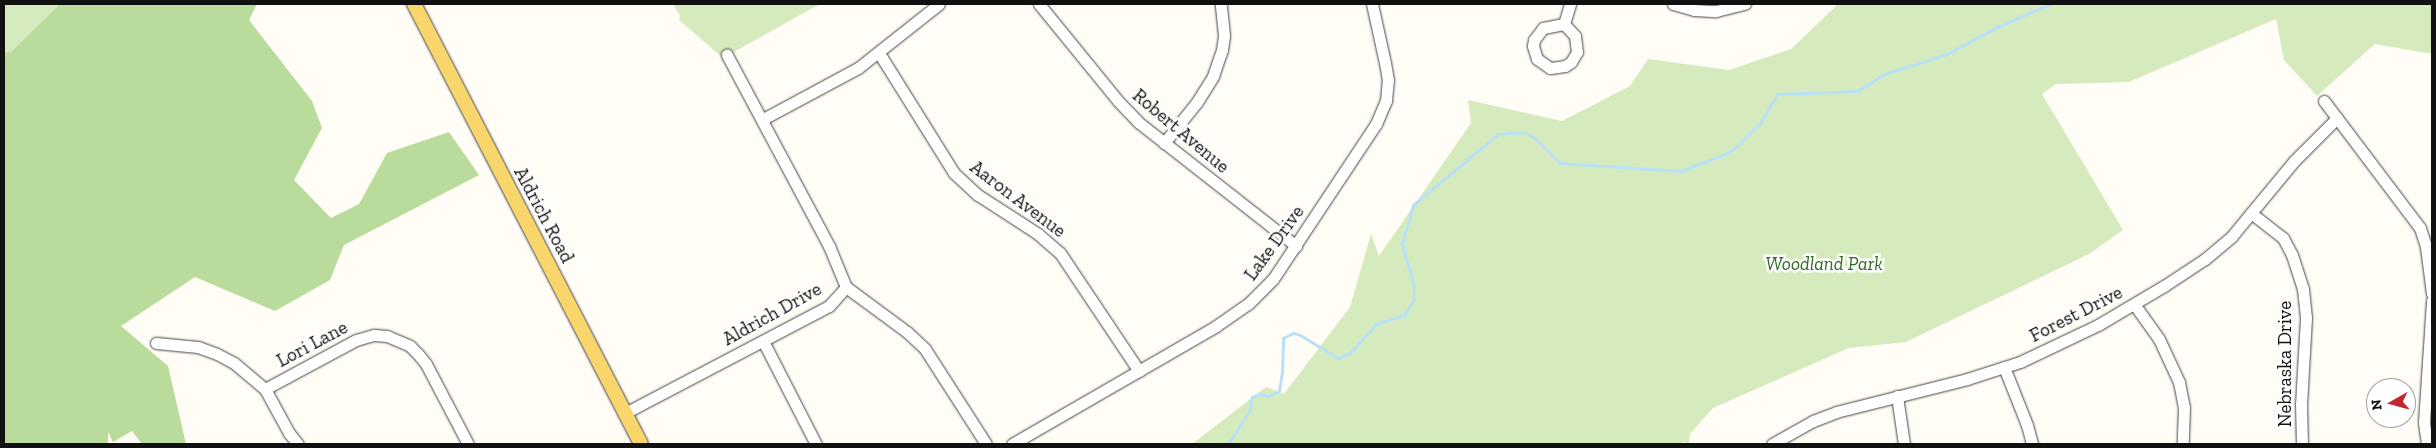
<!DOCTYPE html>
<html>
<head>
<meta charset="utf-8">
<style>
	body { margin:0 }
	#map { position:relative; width:2436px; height:448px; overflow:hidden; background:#fffdf5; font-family:"Zilla Slab",serif }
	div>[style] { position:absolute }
	.green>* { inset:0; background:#d5ebbd }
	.forest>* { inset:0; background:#b9dc9c }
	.stream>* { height:3px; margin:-1.5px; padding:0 1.5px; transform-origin:1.5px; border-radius:1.5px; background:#b9e0f7 }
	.roads { filter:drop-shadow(0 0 1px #444) drop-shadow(0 0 1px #444) }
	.minor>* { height:11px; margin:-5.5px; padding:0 5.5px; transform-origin:5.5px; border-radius:5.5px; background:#fff }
	.major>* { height:14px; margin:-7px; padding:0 7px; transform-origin:7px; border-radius:7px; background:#f9d66b }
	span { translate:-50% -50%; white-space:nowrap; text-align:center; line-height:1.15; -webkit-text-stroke:5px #fff; paint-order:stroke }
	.street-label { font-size:19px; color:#111 }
	.park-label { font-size:19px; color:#2f6b1f; font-style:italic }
	.frame { position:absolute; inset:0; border:5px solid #111; pointer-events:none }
	.north { position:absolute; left:2366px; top:378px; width:50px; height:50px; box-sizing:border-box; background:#fff; border:1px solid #a0a0a0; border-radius:50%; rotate:263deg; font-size:14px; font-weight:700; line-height:20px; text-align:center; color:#111 }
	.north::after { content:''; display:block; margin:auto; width:18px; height:22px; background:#c4262e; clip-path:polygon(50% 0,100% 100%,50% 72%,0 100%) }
</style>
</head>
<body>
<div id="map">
	<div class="green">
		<i style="clip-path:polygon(4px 4px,60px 4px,12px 51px,4px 53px)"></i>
		<i style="clip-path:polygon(673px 4px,820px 4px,723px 58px,679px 20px,680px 16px)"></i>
		<i style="clip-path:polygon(1838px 4px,2432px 4px,2432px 54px,2375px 44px,2317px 96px,2284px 60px,2276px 19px,2129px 82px,2056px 84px,2042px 94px,2123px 230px,2089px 254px,1906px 342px,1849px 348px,1713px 408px,1690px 434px,1689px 444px,1684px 442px,1681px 444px,1192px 444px,1266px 387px,1284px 394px,1350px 307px,1371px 234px,1379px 256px,1471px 123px,1468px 100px,1562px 121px,1630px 86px,1648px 59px,1729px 70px,1791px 49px)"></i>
	</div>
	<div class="forest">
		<i style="clip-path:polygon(60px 4px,257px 4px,249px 20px,312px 101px,322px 128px,294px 180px,331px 218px,359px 204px,387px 153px,449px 132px,479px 175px,344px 245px,330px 280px,275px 311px,195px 277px,121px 326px,168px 366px,186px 444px,142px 444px,132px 431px,113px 442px,108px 432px,108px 444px,4px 444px,4px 53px,12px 51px)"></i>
	</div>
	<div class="stream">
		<i style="left:1228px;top:444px;width:38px;rotate:-57deg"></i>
		<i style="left:1249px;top:412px;width:15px;rotate:-79deg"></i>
		<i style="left:1252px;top:397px;width:8px;rotate:-23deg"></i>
		<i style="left:1259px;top:394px;width:10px;rotate:11deg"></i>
		<i style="left:1269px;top:396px;width:11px;rotate:-27deg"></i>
		<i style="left:1279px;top:391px;width:19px;rotate:-81deg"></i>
		<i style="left:1282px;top:372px;width:34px;rotate:-88deg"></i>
		<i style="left:1283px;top:338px;width:11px;rotate:-27deg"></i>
		<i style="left:1293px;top:333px;width:7px;rotate:16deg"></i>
		<i style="left:1300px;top:335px;width:44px;rotate:31.2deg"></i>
		<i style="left:1338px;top:358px;width:13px;rotate:-23deg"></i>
		<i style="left:1350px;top:353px;width:39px;rotate:-48deg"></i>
		<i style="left:1376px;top:324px;width:29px;rotate:-18deg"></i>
		<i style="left:1404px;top:315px;width:19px;rotate:-58deg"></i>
		<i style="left:1414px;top:299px;width:12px;rotate:-90deg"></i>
		<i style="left:1414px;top:287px;width:45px;rotate:-105.6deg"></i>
		<i style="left:1402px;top:244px;width:41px;rotate:-74.2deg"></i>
		<i style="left:1413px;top:205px;width:111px;rotate:-39.9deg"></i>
		<i style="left:1498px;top:134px;width:27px;rotate:-4deg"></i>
		<i style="left:1525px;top:132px;width:12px;rotate:31deg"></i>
		<i style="left:1535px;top:138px;width:35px;rotate:45deg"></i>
		<i style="left:1560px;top:163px;width:121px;rotate:3.8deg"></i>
		<i style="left:1681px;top:171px;width:49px;rotate:-21.4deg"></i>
		<i style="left:1727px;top:153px;width:12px;rotate:-35deg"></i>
		<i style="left:1737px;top:146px;width:34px;rotate:-45deg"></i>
		<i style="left:1761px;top:122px;width:32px;rotate:-60deg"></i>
		<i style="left:1777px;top:94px;width:81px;rotate:-2.1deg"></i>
		<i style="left:1858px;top:91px;width:31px;rotate:-33deg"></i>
		<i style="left:1884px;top:74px;width:66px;rotate:-17.6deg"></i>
		<i style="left:1947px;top:54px;width:57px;rotate:-28.4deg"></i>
		<i style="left:1997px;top:27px;width:58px;rotate:-23.5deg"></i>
	</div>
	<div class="roads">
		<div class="minor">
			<i style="left:1039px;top:4px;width:125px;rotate:50.8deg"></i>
			<i style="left:1118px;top:101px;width:29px;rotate:46deg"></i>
			<i style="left:1138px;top:122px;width:201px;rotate:38.1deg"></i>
			<i style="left:1673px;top:4px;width:22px;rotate:16deg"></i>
			<i style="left:1694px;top:10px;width:22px;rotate:3deg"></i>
			<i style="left:1716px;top:11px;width:30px;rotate:-14deg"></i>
			<i style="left:1564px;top:24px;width:16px;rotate:47deg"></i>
			<i style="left:1575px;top:36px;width:16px;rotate:83deg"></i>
			<i style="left:1577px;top:52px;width:12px;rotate:121deg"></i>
			<i style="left:1571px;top:62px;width:7px;rotate:146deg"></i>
			<i style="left:1565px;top:66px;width:15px;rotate:172deg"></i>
			<i style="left:1550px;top:68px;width:16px;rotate:-145deg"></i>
			<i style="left:1537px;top:59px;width:14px;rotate:-107deg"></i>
			<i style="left:1533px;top:46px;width:6px;rotate:-81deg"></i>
			<i style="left:1534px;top:40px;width:15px;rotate:-53deg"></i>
			<i style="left:1543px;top:28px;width:21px;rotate:-11deg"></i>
			<i style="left:1564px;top:24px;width:21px;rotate:-73deg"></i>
			<i style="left:879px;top:53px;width:142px;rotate:58deg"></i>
			<i style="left:954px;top:173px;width:33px;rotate:43deg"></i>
			<i style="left:978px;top:195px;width:72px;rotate:33deg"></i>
			<i style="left:1038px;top:234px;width:29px;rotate:41deg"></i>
			<i style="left:1060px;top:253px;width:142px;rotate:56.2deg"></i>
			<i style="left:2324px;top:101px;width:159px;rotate:52.9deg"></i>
			<i style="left:2420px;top:228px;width:20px;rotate:72deg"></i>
			<i style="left:2426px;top:247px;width:47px;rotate:82.7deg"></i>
			<i style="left:763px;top:119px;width:108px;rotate:-28.2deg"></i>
			<i style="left:858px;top:68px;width:103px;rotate:-38.3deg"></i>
			<i style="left:1164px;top:143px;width:53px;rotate:-51.2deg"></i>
			<i style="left:1197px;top:102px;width:31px;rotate:-58deg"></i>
			<i style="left:1213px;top:76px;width:28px;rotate:-71deg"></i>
			<i style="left:1222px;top:50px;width:15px;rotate:-82deg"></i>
			<i style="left:1224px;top:35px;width:31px;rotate:-96deg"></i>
			<i style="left:2251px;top:213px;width:41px;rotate:38deg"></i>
			<i style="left:2283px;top:238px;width:19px;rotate:62deg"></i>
			<i style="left:2292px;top:255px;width:36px;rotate:72deg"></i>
			<i style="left:2303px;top:289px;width:29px;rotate:84deg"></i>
			<i style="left:2306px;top:318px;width:86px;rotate:93.3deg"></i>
			<i style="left:2301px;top:404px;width:40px;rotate:88.6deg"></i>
			<i style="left:846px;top:287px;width:76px;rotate:36.4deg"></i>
			<i style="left:907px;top:332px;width:25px;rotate:43deg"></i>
			<i style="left:925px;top:349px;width:113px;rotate:57.3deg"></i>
			<i style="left:2134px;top:304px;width:43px;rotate:54.5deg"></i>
			<i style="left:2159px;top:339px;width:47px;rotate:65.1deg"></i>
			<i style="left:2179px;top:382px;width:25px;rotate:79deg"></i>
			<i style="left:2184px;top:407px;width:37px;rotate:92deg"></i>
			<i style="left:763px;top:341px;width:116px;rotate:62.8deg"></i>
			<i style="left:156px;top:343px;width:42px;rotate:5.4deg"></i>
			<i style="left:198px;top:347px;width:20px;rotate:20deg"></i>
			<i style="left:217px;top:354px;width:19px;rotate:28deg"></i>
			<i style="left:234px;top:363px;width:40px;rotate:40deg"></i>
			<i style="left:265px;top:389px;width:50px;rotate:61.4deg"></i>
			<i style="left:289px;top:433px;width:14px;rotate:51deg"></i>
			<i style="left:2004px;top:367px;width:62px;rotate:68.4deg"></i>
			<i style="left:2027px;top:425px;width:20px;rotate:75deg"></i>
			<i style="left:265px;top:389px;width:103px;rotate:-28.3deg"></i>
			<i style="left:356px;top:340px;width:19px;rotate:-16deg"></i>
			<i style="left:374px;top:335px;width:13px;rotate:4deg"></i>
			<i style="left:387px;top:336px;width:25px;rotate:23deg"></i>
			<i style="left:410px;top:346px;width:11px;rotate:45deg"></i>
			<i style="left:418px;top:354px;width:13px;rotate:51deg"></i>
			<i style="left:426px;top:364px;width:90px;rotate:62.3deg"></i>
			<i style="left:1897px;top:396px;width:49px;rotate:81.7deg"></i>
			<i style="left:625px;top:413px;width:230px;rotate:-27.7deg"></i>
			<i style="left:829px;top:306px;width:25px;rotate:-48deg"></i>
			<i style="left:846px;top:287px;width:44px;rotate:-112.5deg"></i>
			<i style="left:829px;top:246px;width:217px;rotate:-118.1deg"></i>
			<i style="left:1012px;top:444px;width:236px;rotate:-30deg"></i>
			<i style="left:1216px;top:326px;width:39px;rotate:-35deg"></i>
			<i style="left:1248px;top:304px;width:35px;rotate:-45deg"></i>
			<i style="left:1273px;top:279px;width:186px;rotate:-56.4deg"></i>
			<i style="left:1376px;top:124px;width:25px;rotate:-67deg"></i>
			<i style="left:1386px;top:101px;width:21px;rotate:-85deg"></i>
			<i style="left:1388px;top:80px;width:17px;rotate:-100deg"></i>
			<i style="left:1385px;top:63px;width:60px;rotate:-102.4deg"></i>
			<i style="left:1772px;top:444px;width:47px;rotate:-29.3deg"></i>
			<i style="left:1813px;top:421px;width:25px;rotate:-21deg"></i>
			<i style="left:1836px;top:412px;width:135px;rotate:-14.1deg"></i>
			<i style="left:1967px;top:379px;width:56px;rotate:-17.8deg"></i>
			<i style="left:2020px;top:362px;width:86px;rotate:-25.4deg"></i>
			<i style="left:2098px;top:325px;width:77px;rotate:-30.6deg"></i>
			<i style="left:2164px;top:286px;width:49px;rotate:-33.4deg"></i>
			<i style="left:2205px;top:259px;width:35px;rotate:-40deg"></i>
			<i style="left:2232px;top:236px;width:97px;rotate:-50.4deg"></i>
			<i style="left:2294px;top:161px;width:61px;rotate:-45deg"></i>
			<i style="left:2427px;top:444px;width:22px;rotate:-98deg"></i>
			<i style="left:2424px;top:422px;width:122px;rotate:-86.2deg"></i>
		</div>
		<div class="major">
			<i style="left:414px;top:4px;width:495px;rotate:62.7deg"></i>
		</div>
	</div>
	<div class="street-label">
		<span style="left:1181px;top:131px;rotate:40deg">Robert Avenue</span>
		<span style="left:1018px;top:199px;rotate:37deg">Aaron Avenue</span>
		<span style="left:544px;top:215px;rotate:62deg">Aldrich Road</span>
		<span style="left:1274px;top:243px;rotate:-54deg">Lake Drive</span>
		<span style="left:772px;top:314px;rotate:-29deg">Aldrich Drive</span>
		<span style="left:2076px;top:314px;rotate:-27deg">Forest Drive</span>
		<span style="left:312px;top:344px;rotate:-28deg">Lori Lane</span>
		<span style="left:2285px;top:364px;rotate:-90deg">Nebraska Drive</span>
	</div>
	<div class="park-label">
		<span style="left:1824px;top:264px">Woodland Park</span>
	</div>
	<div class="frame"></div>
	<div class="north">N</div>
</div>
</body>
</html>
